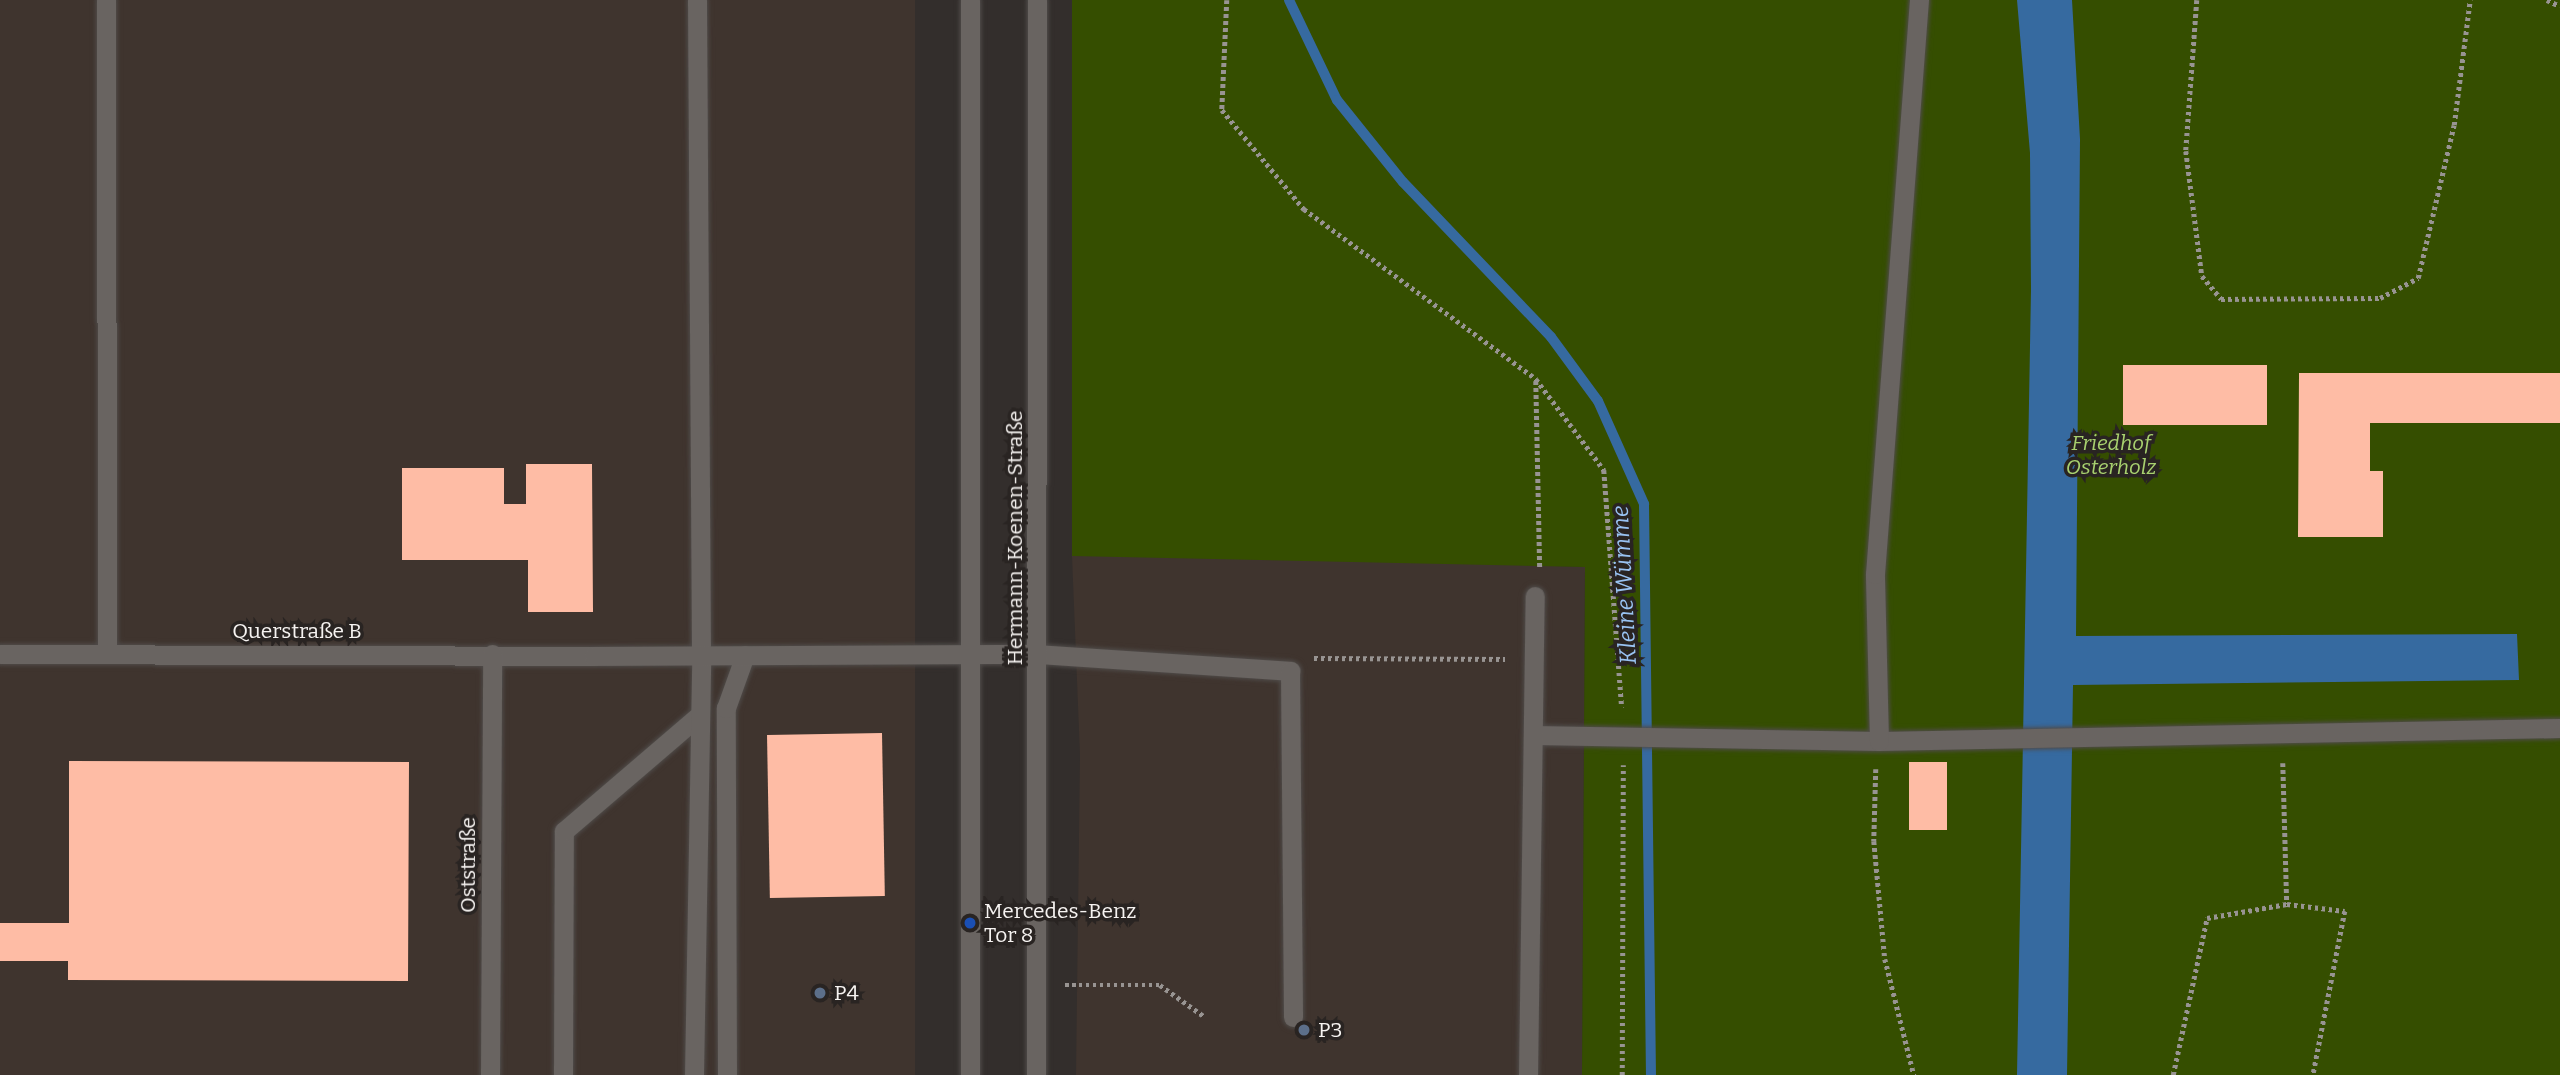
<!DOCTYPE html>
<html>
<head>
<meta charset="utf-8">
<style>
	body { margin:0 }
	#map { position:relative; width:2560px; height:1075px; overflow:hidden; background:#332e2c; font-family:Bitter,serif }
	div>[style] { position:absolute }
	.built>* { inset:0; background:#3f342e; transform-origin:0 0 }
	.green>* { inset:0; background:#354e00 }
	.water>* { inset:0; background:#366aa0 }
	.stream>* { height:10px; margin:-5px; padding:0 5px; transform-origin:5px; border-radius:5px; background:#366aa0 }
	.building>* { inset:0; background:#febca5; transform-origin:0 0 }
	.path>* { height:4.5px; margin-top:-2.25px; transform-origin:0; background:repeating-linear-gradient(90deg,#989492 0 3.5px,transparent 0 7px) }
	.roads { filter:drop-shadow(0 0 2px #4f4b49) drop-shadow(0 0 2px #4f4b49) }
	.service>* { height:19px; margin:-9.5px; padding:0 9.5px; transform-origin:9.5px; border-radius:9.5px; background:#696461 }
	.minor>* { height:19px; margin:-9.5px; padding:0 9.5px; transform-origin:9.5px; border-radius:9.5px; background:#696461 }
	.secondary>* { height:19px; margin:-9.5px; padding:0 9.5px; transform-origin:9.5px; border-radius:9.5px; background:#696461 }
	.dots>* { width:19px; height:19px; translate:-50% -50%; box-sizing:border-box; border:4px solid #292422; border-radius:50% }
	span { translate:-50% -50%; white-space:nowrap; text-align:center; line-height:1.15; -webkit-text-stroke:7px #292422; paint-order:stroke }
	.park-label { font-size:21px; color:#a8d16f; font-style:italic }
	.street-label { font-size:21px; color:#f6f3f1 }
	.poi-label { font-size:21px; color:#f6f3f1 }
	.left { translate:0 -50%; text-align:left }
	.water-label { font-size:23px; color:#99c3f2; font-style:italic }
</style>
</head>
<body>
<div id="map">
	<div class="built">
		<i style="left:0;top:0;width:915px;height:1075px"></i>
		<i style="clip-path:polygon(1200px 555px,1585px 567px,1582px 1075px,1076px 1075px,1080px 755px,1072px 556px)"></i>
	</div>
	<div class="green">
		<i style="clip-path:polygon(1072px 0,2560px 0,2560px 1075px,1582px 1075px,1585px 567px,1072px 556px)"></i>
	</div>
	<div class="water">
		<i style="clip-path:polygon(2017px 0,2072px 0,2080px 139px,2076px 636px,2517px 634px,2519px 680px,2073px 685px,2067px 1075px,2017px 1075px,2031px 290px,2030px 153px)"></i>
	</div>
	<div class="stream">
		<i style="left:1289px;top:0;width:111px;rotate:64.4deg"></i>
		<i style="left:1337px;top:100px;width:105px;rotate:51.2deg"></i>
		<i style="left:1403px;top:182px;width:214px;rotate:46.3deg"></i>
		<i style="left:1551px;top:337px;width:79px;rotate:53.7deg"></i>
		<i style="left:1598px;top:401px;width:113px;rotate:65.9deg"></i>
		<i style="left:1644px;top:504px;width:571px;rotate:89.3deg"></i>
	</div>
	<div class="building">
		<i style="left:2123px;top:365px;width:144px;height:60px"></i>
		<i style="clip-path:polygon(2299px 373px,2560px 373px,2560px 423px,2370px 423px,2370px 471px,2383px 471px,2383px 537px,2298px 537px)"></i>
		<i style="clip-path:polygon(526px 464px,592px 464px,593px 612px,528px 612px,528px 560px,402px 560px,402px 468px,504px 468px,504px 504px,526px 504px)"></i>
		<i style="left:882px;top:733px;width:163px;height:115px;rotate:89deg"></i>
		<i style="clip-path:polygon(69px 761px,409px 762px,408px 981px,68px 980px,68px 961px,0 961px,0 923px,69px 923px)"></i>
		<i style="left:1909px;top:762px;width:38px;height:68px"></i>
	</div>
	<div class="path">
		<i style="left:1227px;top:0;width:110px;rotate:92.6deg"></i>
		<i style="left:1222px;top:110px;width:129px;rotate:50.4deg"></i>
		<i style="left:1304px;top:209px;width:288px;rotate:36.2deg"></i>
		<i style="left:1536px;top:379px;width:114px;rotate:53.2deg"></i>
		<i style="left:1604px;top:470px;width:238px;rotate:85.7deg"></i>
		<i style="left:2197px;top:0;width:151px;rotate:94.2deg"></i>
		<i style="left:2186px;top:151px;width:126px;rotate:82.7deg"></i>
		<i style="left:2202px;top:276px;width:30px;rotate:50deg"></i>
		<i style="left:2221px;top:299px;width:159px;rotate:-0.4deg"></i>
		<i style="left:2380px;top:298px;width:43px;rotate:-27.8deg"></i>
		<i style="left:2418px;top:278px;width:157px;rotate:-76.8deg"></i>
		<i style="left:2454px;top:125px;width:126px;rotate:-82.7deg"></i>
		<i style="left:2547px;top:0;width:14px;rotate:25deg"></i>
		<i style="left:1536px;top:381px;width:187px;rotate:88.8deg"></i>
		<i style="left:1314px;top:658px;width:191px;rotate:0.3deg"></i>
		<i style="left:2283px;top:763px;width:141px;rotate:88.4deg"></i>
		<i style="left:2287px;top:904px;width:58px;rotate:6.9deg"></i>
		<i style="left:2345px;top:911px;width:167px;rotate:101deg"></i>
		<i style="left:1876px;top:769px;width:72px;rotate:91.6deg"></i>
		<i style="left:1874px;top:841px;width:119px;rotate:84.7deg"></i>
		<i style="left:1885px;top:959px;width:120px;rotate:76deg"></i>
		<i style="left:1065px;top:985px;width:95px"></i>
		<i style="left:1160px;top:985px;width:55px;rotate:35.4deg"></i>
		<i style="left:1622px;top:1075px;width:310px;rotate:-89.8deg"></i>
		<i style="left:2173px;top:1075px;width:161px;rotate:-77.8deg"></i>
		<i style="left:2207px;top:918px;width:81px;rotate:-9.9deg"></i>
	</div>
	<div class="roads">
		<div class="service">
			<i style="left:106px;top:0;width:654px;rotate:89.91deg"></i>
			<i style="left:0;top:654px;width:594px;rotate:0.19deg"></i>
			<i style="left:1037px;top:654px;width:254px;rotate:3.8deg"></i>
			<i style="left:1290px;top:671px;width:346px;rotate:89.5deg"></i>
			<i style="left:1533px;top:735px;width:346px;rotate:1deg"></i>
			<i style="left:1879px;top:741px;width:681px;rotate:-1.09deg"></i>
			<i style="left:1879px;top:741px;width:167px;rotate:-91.4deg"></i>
			<i style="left:1875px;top:574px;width:576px;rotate:-85.62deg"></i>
			<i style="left:490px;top:1075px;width:421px;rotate:-89.7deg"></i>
			<i style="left:563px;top:1075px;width:244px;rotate:-89.8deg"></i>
			<i style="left:564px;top:831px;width:175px;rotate:-40.6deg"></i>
			<i style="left:694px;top:1075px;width:420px;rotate:-89deg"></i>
			<i style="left:701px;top:655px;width:655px;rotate:-90.35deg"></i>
			<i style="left:727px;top:1075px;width:367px;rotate:-90.2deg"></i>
			<i style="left:726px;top:708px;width:56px;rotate:-70.3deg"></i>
			<i style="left:1528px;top:1075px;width:479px;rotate:-89.2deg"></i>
		</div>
		<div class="minor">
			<i style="left:594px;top:656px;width:443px;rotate:-0.3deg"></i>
		</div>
		<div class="secondary">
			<i style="left:970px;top:1075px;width:1075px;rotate:-90deg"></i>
			<i style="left:1036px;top:1075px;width:1075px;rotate:-89.95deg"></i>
		</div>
	</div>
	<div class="dots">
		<i style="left:970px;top:923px;background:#1a4fb4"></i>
		<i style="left:820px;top:993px;background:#5c6f8a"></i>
		<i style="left:1304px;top:1030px;background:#5c6f8a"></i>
	</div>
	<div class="park-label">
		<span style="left:2111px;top:455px">Friedhof<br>Osterholz</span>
	</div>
	<div class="street-label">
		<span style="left:1015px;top:538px;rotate:-90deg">Hermann-Koenen-Straße</span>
		<span style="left:297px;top:631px">Querstraße B</span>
		<span style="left:468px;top:865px;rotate:-90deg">Oststraße</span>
	</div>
	<div class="poi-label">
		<span class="left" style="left:984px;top:923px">Mercedes-Benz<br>Tor 8</span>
		<span class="left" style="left:834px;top:993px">P4</span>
		<span class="left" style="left:1318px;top:1030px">P3</span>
	</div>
	<div class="water-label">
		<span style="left:1624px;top:585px;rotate:-93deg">Kleine Wümme</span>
	</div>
</div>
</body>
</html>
